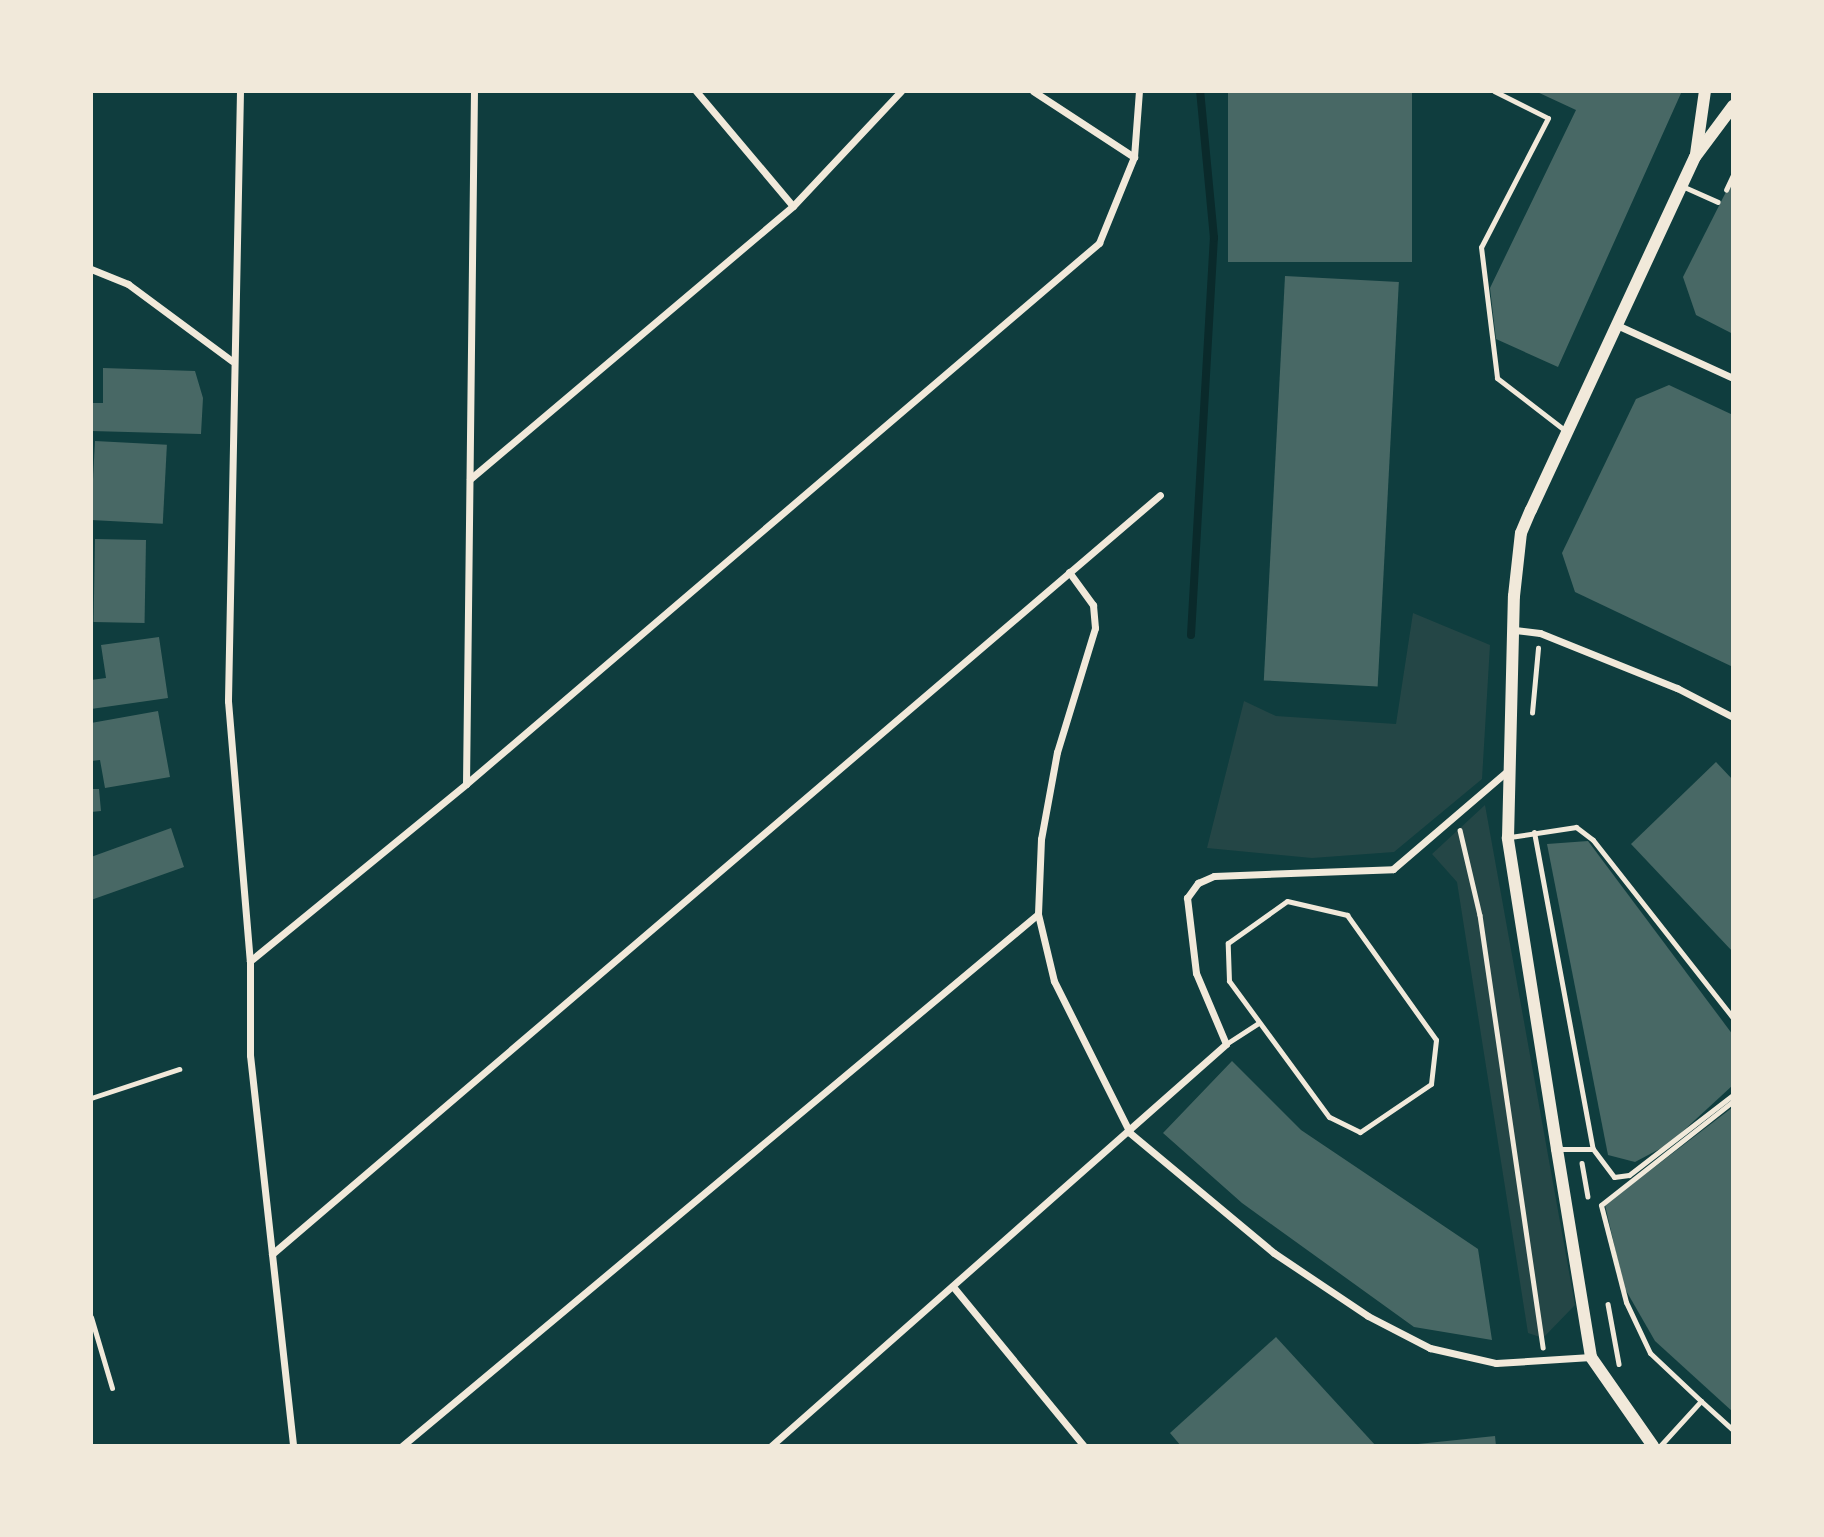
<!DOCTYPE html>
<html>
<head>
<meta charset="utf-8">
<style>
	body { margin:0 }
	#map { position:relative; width:1824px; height:1537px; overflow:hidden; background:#0f3d3e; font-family:"PT Sans",sans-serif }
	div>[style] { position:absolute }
	.green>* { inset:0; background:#244646 }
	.stream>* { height:8px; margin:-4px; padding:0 4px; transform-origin:4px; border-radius:4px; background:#0a2a2b }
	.building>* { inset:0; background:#486865; transform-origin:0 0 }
	.path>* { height:4.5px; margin:-2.25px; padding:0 2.25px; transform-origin:2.25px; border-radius:2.25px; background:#f1e9da }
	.service>* { height:5px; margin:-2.5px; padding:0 2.5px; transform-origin:2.5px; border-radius:2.5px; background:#f1e9da }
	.minor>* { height:7px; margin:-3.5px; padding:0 3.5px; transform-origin:3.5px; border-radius:3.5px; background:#f1e9da }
	.tertiary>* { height:12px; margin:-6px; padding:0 6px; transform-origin:6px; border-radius:6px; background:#f1e9da }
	span { translate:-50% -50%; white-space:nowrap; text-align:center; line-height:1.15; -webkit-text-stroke:6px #f1e9da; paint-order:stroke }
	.frame { position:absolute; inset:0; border:93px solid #f1e9da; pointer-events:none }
</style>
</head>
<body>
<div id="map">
	<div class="green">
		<i style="clip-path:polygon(1413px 613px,1490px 645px,1482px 779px,1394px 852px,1312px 858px,1207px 848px,1244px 701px,1276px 716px,1396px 724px)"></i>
		<i style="clip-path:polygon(1485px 805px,1575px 1305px,1543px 1338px,1528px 1333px,1457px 882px,1432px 854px)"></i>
	</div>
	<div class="stream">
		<i style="left:1191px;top:635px;width:398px;rotate:-86.7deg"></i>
		<i style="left:1214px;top:238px;width:148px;rotate:-95.4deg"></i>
	</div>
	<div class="building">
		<i style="left:1228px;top:91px;width:184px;height:171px"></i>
		<i style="clip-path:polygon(1535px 91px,1682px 91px,1558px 367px,1496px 339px,1490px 288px,1576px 110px)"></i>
		<i style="clip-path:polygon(1733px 178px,1733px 334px,1696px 315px,1683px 277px)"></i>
		<i style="left:1285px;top:276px;width:114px;height:405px;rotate:3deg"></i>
		<i style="clip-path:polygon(103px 368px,195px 371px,203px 398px,201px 434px,91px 431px,91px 403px,103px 403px)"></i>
		<i style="clip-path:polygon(1669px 385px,1733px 415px,1733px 667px,1575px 592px,1562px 553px,1636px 399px)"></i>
		<i style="left:95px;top:441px;width:72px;height:79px;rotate:3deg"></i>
		<i style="left:95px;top:539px;width:51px;height:83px;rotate:1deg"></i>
		<i style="clip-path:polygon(159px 637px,168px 698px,91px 709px,91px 680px,106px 678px,101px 645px)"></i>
		<i style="clip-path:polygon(158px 711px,170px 777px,105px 788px,100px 760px,91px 761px,91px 723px)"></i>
		<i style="clip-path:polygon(1716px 762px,1733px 780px,1733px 952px,1631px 844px)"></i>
		<i style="clip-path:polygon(91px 789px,99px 789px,101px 811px,91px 812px)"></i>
		<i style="clip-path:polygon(171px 828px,184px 867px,91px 900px,91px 857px)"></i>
		<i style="clip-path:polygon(1588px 841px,1733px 1035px,1733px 1085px,1669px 1144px,1635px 1162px,1608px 1155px,1547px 844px)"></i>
		<i style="clip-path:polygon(1232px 1061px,1301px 1130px,1478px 1249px,1492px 1340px,1414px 1327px,1242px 1203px,1163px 1133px)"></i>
		<i style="clip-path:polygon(1733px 1107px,1733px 1412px,1655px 1341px,1624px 1287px,1605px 1205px)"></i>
		<i style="clip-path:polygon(1276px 1337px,1376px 1446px,1181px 1446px,1170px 1433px)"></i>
		<i style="clip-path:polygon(1495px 1436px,1496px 1446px,1418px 1446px,1418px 1444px)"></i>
	</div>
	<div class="path">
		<i style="left:1726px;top:190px;width:17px;rotate:-65deg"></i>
		<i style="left:1532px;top:713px;width:65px;rotate:-84.7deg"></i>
		<i style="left:1460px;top:830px;width:87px;rotate:76.8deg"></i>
		<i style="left:1480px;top:915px;width:437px;rotate:81.7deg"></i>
		<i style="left:1582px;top:1163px;width:34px;rotate:80deg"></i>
		<i style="left:1608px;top:1304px;width:61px;rotate:79.6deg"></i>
	</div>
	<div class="service">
		<i style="left:1494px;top:91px;width:60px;rotate:26.6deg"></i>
		<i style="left:1548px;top:118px;width:145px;rotate:117.4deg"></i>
		<i style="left:1481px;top:247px;width:132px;rotate:83deg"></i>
		<i style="left:1497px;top:378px;width:88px;rotate:37.6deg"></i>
		<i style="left:1682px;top:186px;width:39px;rotate:24deg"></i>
		<i style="left:1534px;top:832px;width:322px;rotate:79.5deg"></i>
		<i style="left:1510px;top:837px;width:67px;rotate:-8.6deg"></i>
		<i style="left:1576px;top:827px;width:21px;rotate:37deg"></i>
		<i style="left:1593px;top:840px;width:226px;rotate:51.8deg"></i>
		<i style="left:1287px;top:901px;width:62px;rotate:13.1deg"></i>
		<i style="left:1347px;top:915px;width:153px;rotate:54.5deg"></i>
		<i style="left:1436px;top:1040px;width:44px;rotate:96.5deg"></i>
		<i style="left:1431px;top:1084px;width:86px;rotate:145.9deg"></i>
		<i style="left:1360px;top:1132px;width:34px;rotate:-154deg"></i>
		<i style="left:1329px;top:1117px;width:169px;rotate:-126.3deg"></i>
		<i style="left:1229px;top:981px;width:38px;rotate:-92deg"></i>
		<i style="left:1228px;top:943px;width:72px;rotate:-35.4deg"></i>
		<i style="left:1226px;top:1044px;width:38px;rotate:-33deg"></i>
		<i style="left:91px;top:1098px;width:93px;rotate:-18.2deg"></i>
		<i style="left:1557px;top:1149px;width:36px"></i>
		<i style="left:1593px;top:1149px;width:35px;rotate:53deg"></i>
		<i style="left:1614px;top:1177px;width:15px;rotate:-8deg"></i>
		<i style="left:1629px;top:1175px;width:131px;rotate:-37.6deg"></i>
		<i style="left:91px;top:1317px;width:74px;rotate:73.5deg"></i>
		<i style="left:1701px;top:1401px;width:70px;rotate:-136.7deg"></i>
		<i style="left:1650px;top:1353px;width:56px;rotate:-115.2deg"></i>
		<i style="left:1626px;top:1302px;width:100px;rotate:-104.5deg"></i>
		<i style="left:1601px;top:1205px;width:168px;rotate:-38.2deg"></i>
		<i style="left:1660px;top:1446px;width:61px;rotate:-47.7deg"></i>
		<i style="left:1701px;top:1401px;width:43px;rotate:42.2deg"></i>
	</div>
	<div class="minor">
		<i style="left:240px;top:91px;width:610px;rotate:91.13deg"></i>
		<i style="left:228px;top:701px;width:261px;rotate:85.2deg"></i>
		<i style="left:250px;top:961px;width:94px;rotate:90deg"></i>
		<i style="left:250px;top:1055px;width:393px;rotate:83.7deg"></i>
		<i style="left:696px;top:91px;width:150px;rotate:49.9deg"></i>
		<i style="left:1033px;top:91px;width:121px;rotate:33.2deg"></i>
		<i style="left:91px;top:269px;width:40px;rotate:22deg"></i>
		<i style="left:128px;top:284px;width:129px;rotate:36.5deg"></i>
		<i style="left:1619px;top:326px;width:125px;rotate:24.5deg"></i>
		<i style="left:470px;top:479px;width:423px;rotate:-40.2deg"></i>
		<i style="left:793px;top:206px;width:158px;rotate:-46.8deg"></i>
		<i style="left:1069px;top:572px;width:41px;rotate:54deg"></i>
		<i style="left:1093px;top:605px;width:23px;rotate:85deg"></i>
		<i style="left:1095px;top:628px;width:130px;rotate:107deg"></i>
		<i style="left:1057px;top:752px;width:88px;rotate:100.4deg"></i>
		<i style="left:1041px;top:839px;width:75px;rotate:92.3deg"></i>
		<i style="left:1038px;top:914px;width:69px;rotate:76.6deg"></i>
		<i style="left:1054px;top:981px;width:170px;rotate:63.4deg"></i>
		<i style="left:1130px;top:1133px;width:187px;rotate:39.8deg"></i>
		<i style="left:1274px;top:1253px;width:113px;rotate:33.8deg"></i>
		<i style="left:1368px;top:1316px;width:70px;rotate:27.3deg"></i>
		<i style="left:1430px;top:1348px;width:68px;rotate:12.8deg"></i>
		<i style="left:1496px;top:1363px;width:95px;rotate:-3.6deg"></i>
		<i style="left:1515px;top:630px;width:25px;rotate:7deg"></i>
		<i style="left:1540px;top:633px;width:148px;rotate:21.9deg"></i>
		<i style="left:1677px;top:688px;width:63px;rotate:27.4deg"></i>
		<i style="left:466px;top:784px;width:693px;rotate:-89.34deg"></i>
		<i style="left:250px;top:961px;width:279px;rotate:-39.3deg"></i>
		<i style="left:466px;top:784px;width:833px;rotate:-40.52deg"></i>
		<i style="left:1099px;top:243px;width:93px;rotate:-67.9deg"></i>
		<i style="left:1134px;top:157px;width:66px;rotate:-85.7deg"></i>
		<i style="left:272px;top:1254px;width:1168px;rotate:-40.52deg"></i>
		<i style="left:955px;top:1289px;width:203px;rotate:50.6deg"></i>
		<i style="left:402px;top:1446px;width:829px;rotate:-39.91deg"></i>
		<i style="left:771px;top:1446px;width:607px;rotate:-41.46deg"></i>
		<i style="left:1226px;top:1044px;width:77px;rotate:-112.9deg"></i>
		<i style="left:1196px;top:973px;width:76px;rotate:-96.8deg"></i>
		<i style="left:1187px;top:898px;width:19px;rotate:-54deg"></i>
		<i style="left:1198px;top:883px;width:17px;rotate:-24deg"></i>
		<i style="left:1214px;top:876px;width:179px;rotate:-2.2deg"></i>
		<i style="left:1393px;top:869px;width:148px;rotate:-40.6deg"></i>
	</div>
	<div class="tertiary">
		<i style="left:1696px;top:154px;width:64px;rotate:-81.9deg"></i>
		<i style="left:1653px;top:1446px;width:108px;rotate:-124.9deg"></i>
		<i style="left:1591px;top:1357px;width:211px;rotate:-99.3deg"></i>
		<i style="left:1557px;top:1149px;width:315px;rotate:-99deg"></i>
		<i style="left:1508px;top:838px;width:242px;rotate:-88.6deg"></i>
		<i style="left:1514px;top:596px;width:63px;rotate:-83.7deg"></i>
		<i style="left:1521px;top:533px;width:25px;rotate:-67deg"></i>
		<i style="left:1531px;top:510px;width:389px;rotate:-65.1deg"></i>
		<i style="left:1695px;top:157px;width:64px;rotate:-53.3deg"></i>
	</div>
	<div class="frame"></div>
</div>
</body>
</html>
